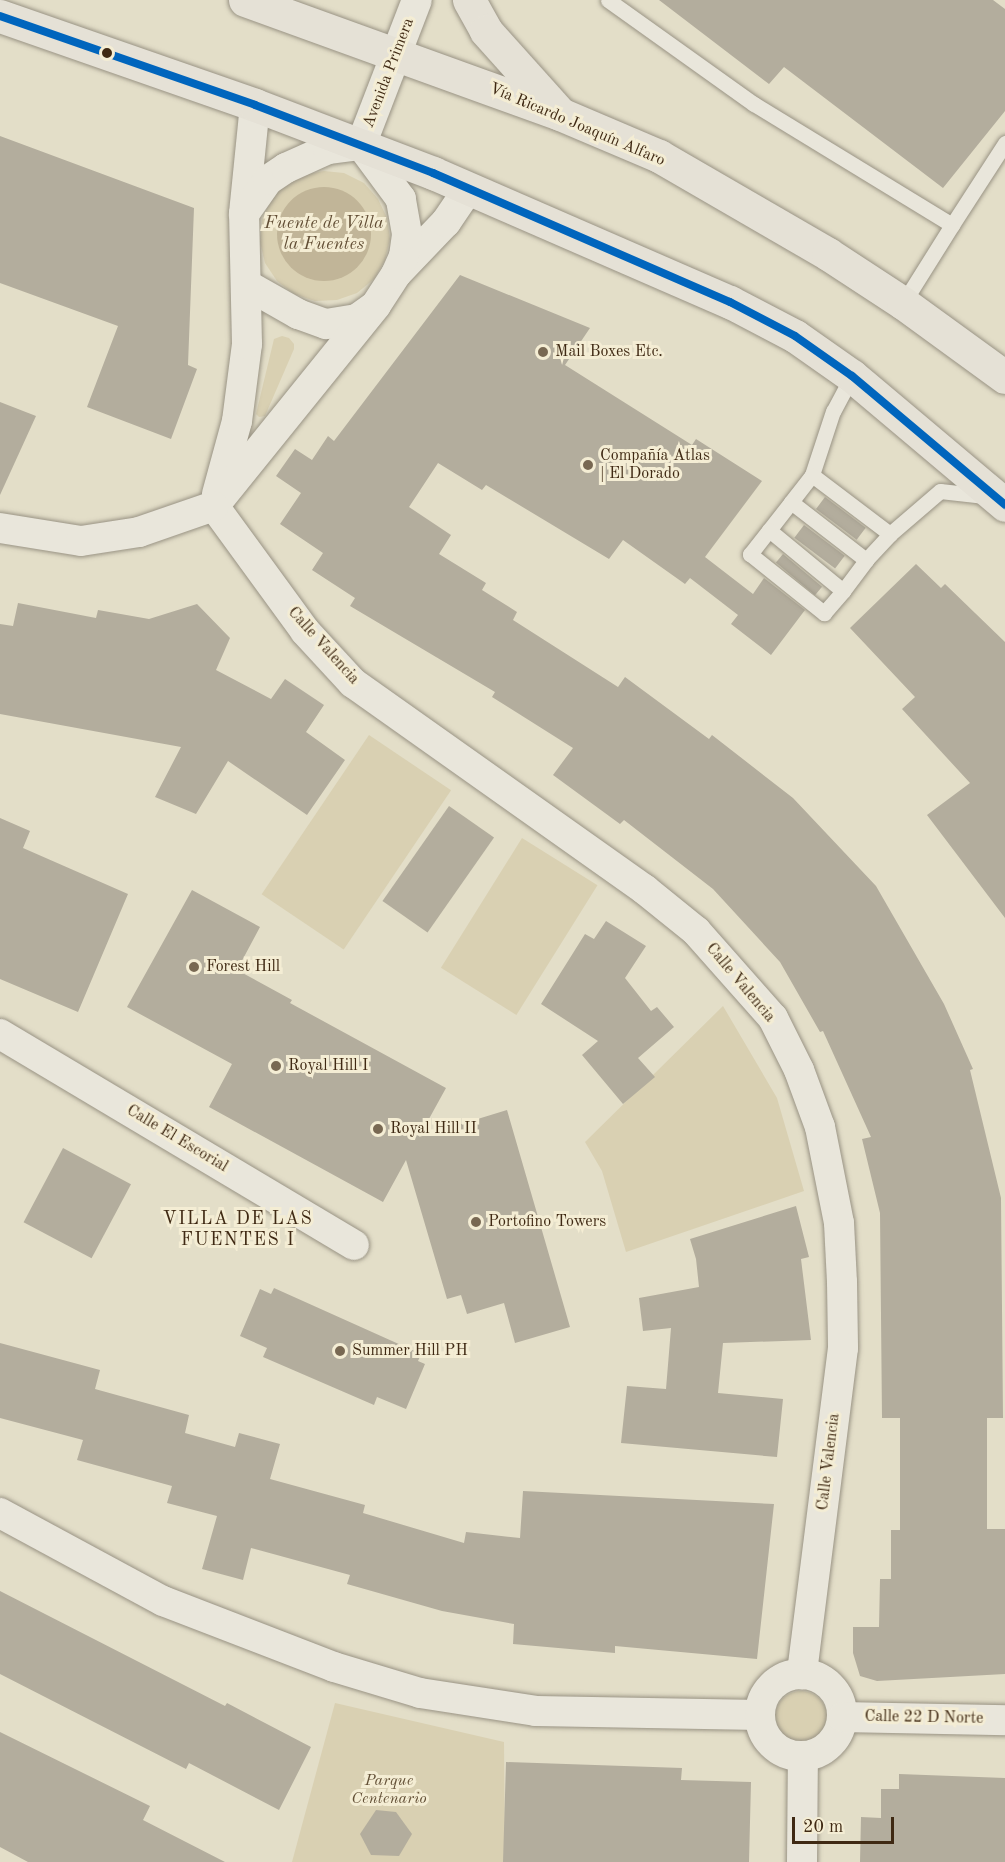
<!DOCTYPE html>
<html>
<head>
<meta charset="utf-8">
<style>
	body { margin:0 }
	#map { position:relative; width:1005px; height:1862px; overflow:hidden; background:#e3dec8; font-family:"Old Standard TT",serif }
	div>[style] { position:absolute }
	.green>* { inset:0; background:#d9d0b2; transform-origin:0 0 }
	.round { border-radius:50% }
	.water>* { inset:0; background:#c1b598 }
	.building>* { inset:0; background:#b3ad9d; transform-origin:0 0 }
	.roads { filter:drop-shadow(0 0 2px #999384) drop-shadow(0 0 2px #999384) }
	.service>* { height:15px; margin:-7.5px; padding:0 7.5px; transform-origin:7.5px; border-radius:7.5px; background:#e9e6db }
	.minor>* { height:30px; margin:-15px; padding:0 15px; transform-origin:15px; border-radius:15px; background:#e9e6db }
	.minor>.ring { margin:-15px; padding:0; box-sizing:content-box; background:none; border:30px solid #e9e6db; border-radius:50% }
	.primary>* { height:33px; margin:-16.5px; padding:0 16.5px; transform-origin:16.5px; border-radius:16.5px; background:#e5e1d6 }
	.bus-1>* { height:8px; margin:-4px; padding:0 4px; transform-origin:4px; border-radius:4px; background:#0065bd }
	.dots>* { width:16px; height:16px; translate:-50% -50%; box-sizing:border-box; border:3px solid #f4edd4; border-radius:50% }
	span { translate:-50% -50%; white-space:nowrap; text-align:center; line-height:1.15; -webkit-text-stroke:6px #f4edd4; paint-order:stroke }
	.street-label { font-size:16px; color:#3f2913 }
	.poi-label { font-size:16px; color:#3f2913 }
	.left { translate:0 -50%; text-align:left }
	.park-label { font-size:16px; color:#635036; font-style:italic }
	.water-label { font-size:18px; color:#624e35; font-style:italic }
	.neighbourhood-label { font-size:18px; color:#3f2913; letter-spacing:1.5px }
	.scale { position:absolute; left:792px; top:1817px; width:102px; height:27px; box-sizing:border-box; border:3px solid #3f2913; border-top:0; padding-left:8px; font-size:18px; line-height:21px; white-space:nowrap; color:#3f2913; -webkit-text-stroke:4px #f4edd4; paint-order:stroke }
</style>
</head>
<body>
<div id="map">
	<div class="green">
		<i style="clip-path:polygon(324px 171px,344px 173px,364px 183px,378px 199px,387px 218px,390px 239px,385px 260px,374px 279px,357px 293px,337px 300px,315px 301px,294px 294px,277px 281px,265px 263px,260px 242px,262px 220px,270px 201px,284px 185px,303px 175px)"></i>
		<i style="clip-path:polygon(282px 336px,289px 338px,294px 344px,294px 349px,265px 416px,259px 417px,256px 414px,274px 339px)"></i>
		<i style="left:369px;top:735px;width:99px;height:192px;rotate:34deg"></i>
		<i style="left:522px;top:838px;width:89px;height:153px;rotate:32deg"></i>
		<i style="clip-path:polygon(723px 1006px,777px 1098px,804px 1191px,626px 1252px,602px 1171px,585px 1142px)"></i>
		<i class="round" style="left:775px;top:1691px;width:52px;height:52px"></i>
		<i style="clip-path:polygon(335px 1703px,504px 1742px,505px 1862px,292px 1862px)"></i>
	</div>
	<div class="water">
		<i class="round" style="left:277px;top:187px;width:94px;height:94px"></i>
	</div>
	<div class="building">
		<i style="clip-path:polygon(659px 0,993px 0,1005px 9px,1005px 111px,943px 188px,784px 67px,769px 84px)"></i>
		<i style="clip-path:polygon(0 136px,194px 208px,188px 365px,197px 369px,171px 439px,87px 407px,118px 326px,0 283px)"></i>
		<i style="clip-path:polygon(460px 275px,590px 328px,565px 365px,692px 445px,696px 439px,762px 481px,705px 557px,753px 594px,764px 578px,805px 610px,771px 655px,731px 624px,738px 615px,690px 578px,685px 584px,623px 540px,609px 559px,486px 485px,482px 490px,438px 463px,409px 507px,451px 535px,439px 554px,486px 583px,482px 590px,517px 612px,513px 620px,618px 687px,625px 677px,709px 739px,712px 735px,793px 798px,876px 886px,944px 1004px,973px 1069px,970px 1070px,1001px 1198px,1003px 1418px,987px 1418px,987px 1529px,1005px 1529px,1005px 1674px,877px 1681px,860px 1676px,853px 1653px,853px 1627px,879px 1627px,880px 1579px,891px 1579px,891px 1530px,900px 1530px,900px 1418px,882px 1418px,880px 1213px,862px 1139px,871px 1137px,823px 1031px,820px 1032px,780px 962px,713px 889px,624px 820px,620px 824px,553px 775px,573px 748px,492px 697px,495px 692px,350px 606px,355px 598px,312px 570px,323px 553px,280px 524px,301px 493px,276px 476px,295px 449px,312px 460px,328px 436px,334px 441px)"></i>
		<i style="clip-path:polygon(0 402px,36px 416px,0 495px)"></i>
		<i style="left:825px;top:497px;width:51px;height:15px;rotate:37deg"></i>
		<i style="left:804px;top:525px;width:51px;height:16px;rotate:37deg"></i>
		<i style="left:783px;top:554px;width:51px;height:11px;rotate:40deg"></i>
		<i style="clip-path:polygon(916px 564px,941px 588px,945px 584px,1005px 642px,1005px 918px,927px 815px,970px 783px,902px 709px,915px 697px,850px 628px)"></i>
		<i style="clip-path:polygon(18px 603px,96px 618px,98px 610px,149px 619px,197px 604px,230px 638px,216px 670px,271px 699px,285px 679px,324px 705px,306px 732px,345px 760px,307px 815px,228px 761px,196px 814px,155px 797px,181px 747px,0 714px,0 624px,13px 626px)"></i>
		<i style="left:449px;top:806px;width:55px;height:116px;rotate:35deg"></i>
		<i style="clip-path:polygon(0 818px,30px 831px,23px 848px,128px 894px,78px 1012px,0 979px)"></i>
		<i style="clip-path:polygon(192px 890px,260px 927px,237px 970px,292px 1000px,290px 1003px,446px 1088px,419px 1137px,507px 1110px,570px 1327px,515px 1343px,504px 1303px,467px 1314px,461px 1295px,447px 1299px,406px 1160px,383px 1202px,209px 1107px,232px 1064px,127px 1007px)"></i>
		<i style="clip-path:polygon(606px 921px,646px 946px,625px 978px,651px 1011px,657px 1007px,674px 1027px,638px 1058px,655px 1077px,623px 1104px,582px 1055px,598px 1041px,541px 1004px,585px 934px,594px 939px)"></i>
		<i style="left:63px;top:1148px;width:77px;height:84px;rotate:28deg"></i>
		<i style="clip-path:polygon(796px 1206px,809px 1257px,801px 1259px,811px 1340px,723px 1343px,718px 1393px,783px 1399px,777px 1457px,621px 1443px,627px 1386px,666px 1389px,671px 1328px,643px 1331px,639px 1298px,699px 1287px,696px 1259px,690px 1239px)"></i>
		<i style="clip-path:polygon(274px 1288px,421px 1354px,418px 1361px,425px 1364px,406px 1409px,377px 1397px,374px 1405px,263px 1357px,267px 1348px,240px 1336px,260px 1289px,271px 1294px)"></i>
		<i style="clip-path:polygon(0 1343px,100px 1370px,95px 1389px,189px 1415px,185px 1433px,235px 1447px,239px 1433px,280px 1444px,270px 1479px,365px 1505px,363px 1513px,464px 1543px,466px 1532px,520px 1538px,523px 1491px,774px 1504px,757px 1659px,615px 1646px,615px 1653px,513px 1644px,514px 1624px,442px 1611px,347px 1584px,350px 1575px,251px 1548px,243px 1580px,202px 1569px,217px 1516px,167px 1503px,172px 1486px,77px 1460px,83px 1440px,0 1418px)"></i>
		<i style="clip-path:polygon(0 1591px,225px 1706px,227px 1703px,311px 1747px,279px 1810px,189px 1763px,186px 1769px,0 1674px)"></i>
		<i style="clip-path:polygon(0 1732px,150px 1806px,143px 1820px,225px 1862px,28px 1862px,0 1847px)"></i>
		<i style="clip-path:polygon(506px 1762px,682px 1768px,681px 1780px,751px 1782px,749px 1862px,503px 1862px)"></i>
		<i style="clip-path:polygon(899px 1774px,1005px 1778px,1005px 1862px,860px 1862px,861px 1817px,881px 1818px,881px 1789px,899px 1789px)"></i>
		<i style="clip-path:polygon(376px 1810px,396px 1812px,412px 1834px,399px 1856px,371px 1855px,360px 1834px)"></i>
	</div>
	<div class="roads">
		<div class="service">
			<i style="left:608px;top:0;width:179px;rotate:35.5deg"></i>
			<i style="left:754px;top:104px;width:232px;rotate:31.4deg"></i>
			<i style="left:952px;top:225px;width:92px;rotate:122.1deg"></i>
			<i style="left:952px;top:225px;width:98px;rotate:-57.1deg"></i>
			<i style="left:852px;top:376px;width:40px;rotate:118deg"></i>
			<i style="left:833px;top:411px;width:67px;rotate:108.2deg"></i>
			<i style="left:812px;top:475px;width:98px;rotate:37.1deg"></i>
			<i style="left:890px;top:534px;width:66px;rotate:-40.7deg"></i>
			<i style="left:940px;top:491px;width:45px;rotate:6.3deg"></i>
			<i style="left:812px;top:475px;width:34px;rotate:128deg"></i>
			<i style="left:791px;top:502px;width:95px;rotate:37.7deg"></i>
			<i style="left:866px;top:560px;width:35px;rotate:-47deg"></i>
			<i style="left:791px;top:502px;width:36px;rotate:128deg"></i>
			<i style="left:769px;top:530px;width:96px;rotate:39.5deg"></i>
			<i style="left:843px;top:591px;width:39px;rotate:-53deg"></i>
			<i style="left:769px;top:530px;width:31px;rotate:128deg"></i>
			<i style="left:750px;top:554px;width:95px;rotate:38.6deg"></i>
			<i style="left:824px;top:613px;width:29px;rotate:-49deg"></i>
		</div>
		<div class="minor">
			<i style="left:361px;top:145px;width:155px;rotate:-68.9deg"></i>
			<i style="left:244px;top:213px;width:109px;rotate:-84.2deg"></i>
			<i style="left:398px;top:272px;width:69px;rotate:-46.2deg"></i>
			<i style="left:446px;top:222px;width:41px;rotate:-55.9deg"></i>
			<i style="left:247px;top:285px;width:59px;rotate:29.6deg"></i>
			<i style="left:298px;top:314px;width:30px;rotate:20deg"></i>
			<i style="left:326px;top:324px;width:31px;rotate:-9deg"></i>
			<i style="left:357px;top:319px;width:19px;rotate:-36deg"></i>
			<i style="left:217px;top:494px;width:76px;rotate:-74.7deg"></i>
			<i style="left:237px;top:421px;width:78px;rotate:-82.6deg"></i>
			<i style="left:247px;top:344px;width:130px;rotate:-91.3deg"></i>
			<i style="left:244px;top:214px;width:42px;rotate:-54.8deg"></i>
			<i style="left:268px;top:180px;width:22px;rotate:-34deg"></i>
			<i style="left:286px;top:168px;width:46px;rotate:-24.3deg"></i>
			<i style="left:328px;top:149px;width:33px;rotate:-7deg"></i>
			<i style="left:214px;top:506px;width:155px;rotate:53.9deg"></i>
			<i style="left:305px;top:631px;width:71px;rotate:47.3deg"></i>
			<i style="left:353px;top:683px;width:357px;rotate:35.3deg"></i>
			<i style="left:644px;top:889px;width:67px;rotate:38.9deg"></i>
			<i style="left:696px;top:931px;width:116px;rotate:48.5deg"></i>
			<i style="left:773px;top:1018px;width:58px;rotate:63.4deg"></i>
			<i style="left:799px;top:1070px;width:61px;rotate:69.8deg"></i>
			<i style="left:820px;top:1127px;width:98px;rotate:78.8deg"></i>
			<i style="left:839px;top:1223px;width:59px;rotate:87.1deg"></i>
			<i style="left:842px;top:1282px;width:66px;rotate:89.1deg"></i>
			<i style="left:843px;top:1348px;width:329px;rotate:97.2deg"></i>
			<i style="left:214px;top:506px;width:258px;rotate:-51.1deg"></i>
			<i style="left:376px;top:305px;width:37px;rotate:-57deg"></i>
			<i style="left:396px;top:274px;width:20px;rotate:-66deg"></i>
			<i style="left:404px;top:256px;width:22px;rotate:-82deg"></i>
			<i style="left:407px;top:234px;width:36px;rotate:-100deg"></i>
			<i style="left:401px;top:199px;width:67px;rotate:-126.5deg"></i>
			<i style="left:0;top:528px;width:82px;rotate:9.1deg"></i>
			<i style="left:81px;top:541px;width:59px;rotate:-8.8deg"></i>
			<i style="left:139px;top:532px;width:79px;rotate:-19.1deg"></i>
			<i style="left:0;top:1034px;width:412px;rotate:30.8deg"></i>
			<i style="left:0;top:1513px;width:185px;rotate:28.4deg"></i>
			<i style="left:163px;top:1601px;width:183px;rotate:21.1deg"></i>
			<i style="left:334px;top:1667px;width:90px;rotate:16.8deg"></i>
			<i style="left:420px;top:1693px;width:117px;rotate:8.8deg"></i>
			<i style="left:536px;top:1711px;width:224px;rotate:1deg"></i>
			<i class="ring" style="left:760px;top:1674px;width:52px;height:52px"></i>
			<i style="left:843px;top:1717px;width:162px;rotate:1.1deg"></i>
			<i style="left:802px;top:1862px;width:105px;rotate:-89.5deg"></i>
		</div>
		<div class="primary">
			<i style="left:245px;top:0;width:335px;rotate:19.9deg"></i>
			<i style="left:560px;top:114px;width:108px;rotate:23deg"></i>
			<i style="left:659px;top:156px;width:195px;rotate:30.1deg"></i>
			<i style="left:828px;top:254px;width:90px;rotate:33.2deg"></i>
			<i style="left:903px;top:303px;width:126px;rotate:36deg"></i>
			<i style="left:469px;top:0;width:35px;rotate:61deg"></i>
			<i style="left:486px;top:31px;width:106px;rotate:48.1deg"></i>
			<i style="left:0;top:16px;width:270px;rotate:19.2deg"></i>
			<i style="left:255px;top:105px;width:191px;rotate:20.9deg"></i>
			<i style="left:433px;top:173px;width:324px;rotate:23.5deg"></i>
			<i style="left:730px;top:302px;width:73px;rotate:27.6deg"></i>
			<i style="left:795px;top:336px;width:70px;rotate:35.1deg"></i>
			<i style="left:852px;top:376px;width:200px;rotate:40.1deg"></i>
		</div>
	</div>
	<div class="bus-1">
		<i style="left:0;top:16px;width:270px;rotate:19.2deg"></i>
		<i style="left:255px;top:105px;width:191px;rotate:20.9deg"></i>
		<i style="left:433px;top:173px;width:324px;rotate:23.5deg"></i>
		<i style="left:730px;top:302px;width:73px;rotate:27.6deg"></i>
		<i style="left:795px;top:336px;width:70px;rotate:35.1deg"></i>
		<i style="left:852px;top:376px;width:200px;rotate:40.1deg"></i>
	</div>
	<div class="dots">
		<i style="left:107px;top:53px;background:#3f2913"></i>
		<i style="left:543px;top:352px;background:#786852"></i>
		<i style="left:588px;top:465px;background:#786852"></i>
		<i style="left:194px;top:967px;background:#786852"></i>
		<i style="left:276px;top:1066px;background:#786852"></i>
		<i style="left:378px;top:1129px;background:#786852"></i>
		<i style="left:476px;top:1222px;background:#786852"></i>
		<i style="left:340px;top:1351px;background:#786852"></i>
	</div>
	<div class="street-label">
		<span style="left:389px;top:73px;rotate:-69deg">Avenida Primera</span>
		<span style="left:577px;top:125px;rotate:23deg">Vía Ricardo Joaquín Alfaro</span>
		<span style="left:323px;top:646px;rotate:48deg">Calle Valencia</span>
		<span style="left:740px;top:983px;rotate:50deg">Calle Valencia</span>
		<span style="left:177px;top:1139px;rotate:31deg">Calle El Escorial</span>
		<span style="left:829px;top:1462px;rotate:-83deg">Calle Valencia</span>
		<span style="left:924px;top:1718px;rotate:1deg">Calle 22 D Norte</span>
	</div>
	<div class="poi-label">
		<span class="left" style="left:555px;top:352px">Mail Boxes Etc.</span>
		<span class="left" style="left:600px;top:465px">Compañía Atlas<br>| El Dorado</span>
		<span class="left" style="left:206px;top:967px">Forest Hill</span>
		<span class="left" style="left:288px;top:1066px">Royal Hill I</span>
		<span class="left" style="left:390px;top:1129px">Royal Hill II</span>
		<span class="left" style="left:488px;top:1222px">Portofino Towers</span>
		<span class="left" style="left:352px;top:1351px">Summer Hill PH</span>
	</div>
	<div class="park-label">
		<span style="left:389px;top:1790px">Parque<br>Centenario</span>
	</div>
	<div class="water-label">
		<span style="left:324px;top:234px">Fuente de Villa<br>la Fuentes</span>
	</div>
	<div class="neighbourhood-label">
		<span style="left:238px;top:1230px">VILLA DE LAS<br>FUENTES I</span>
	</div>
	<div class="scale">20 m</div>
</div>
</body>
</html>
